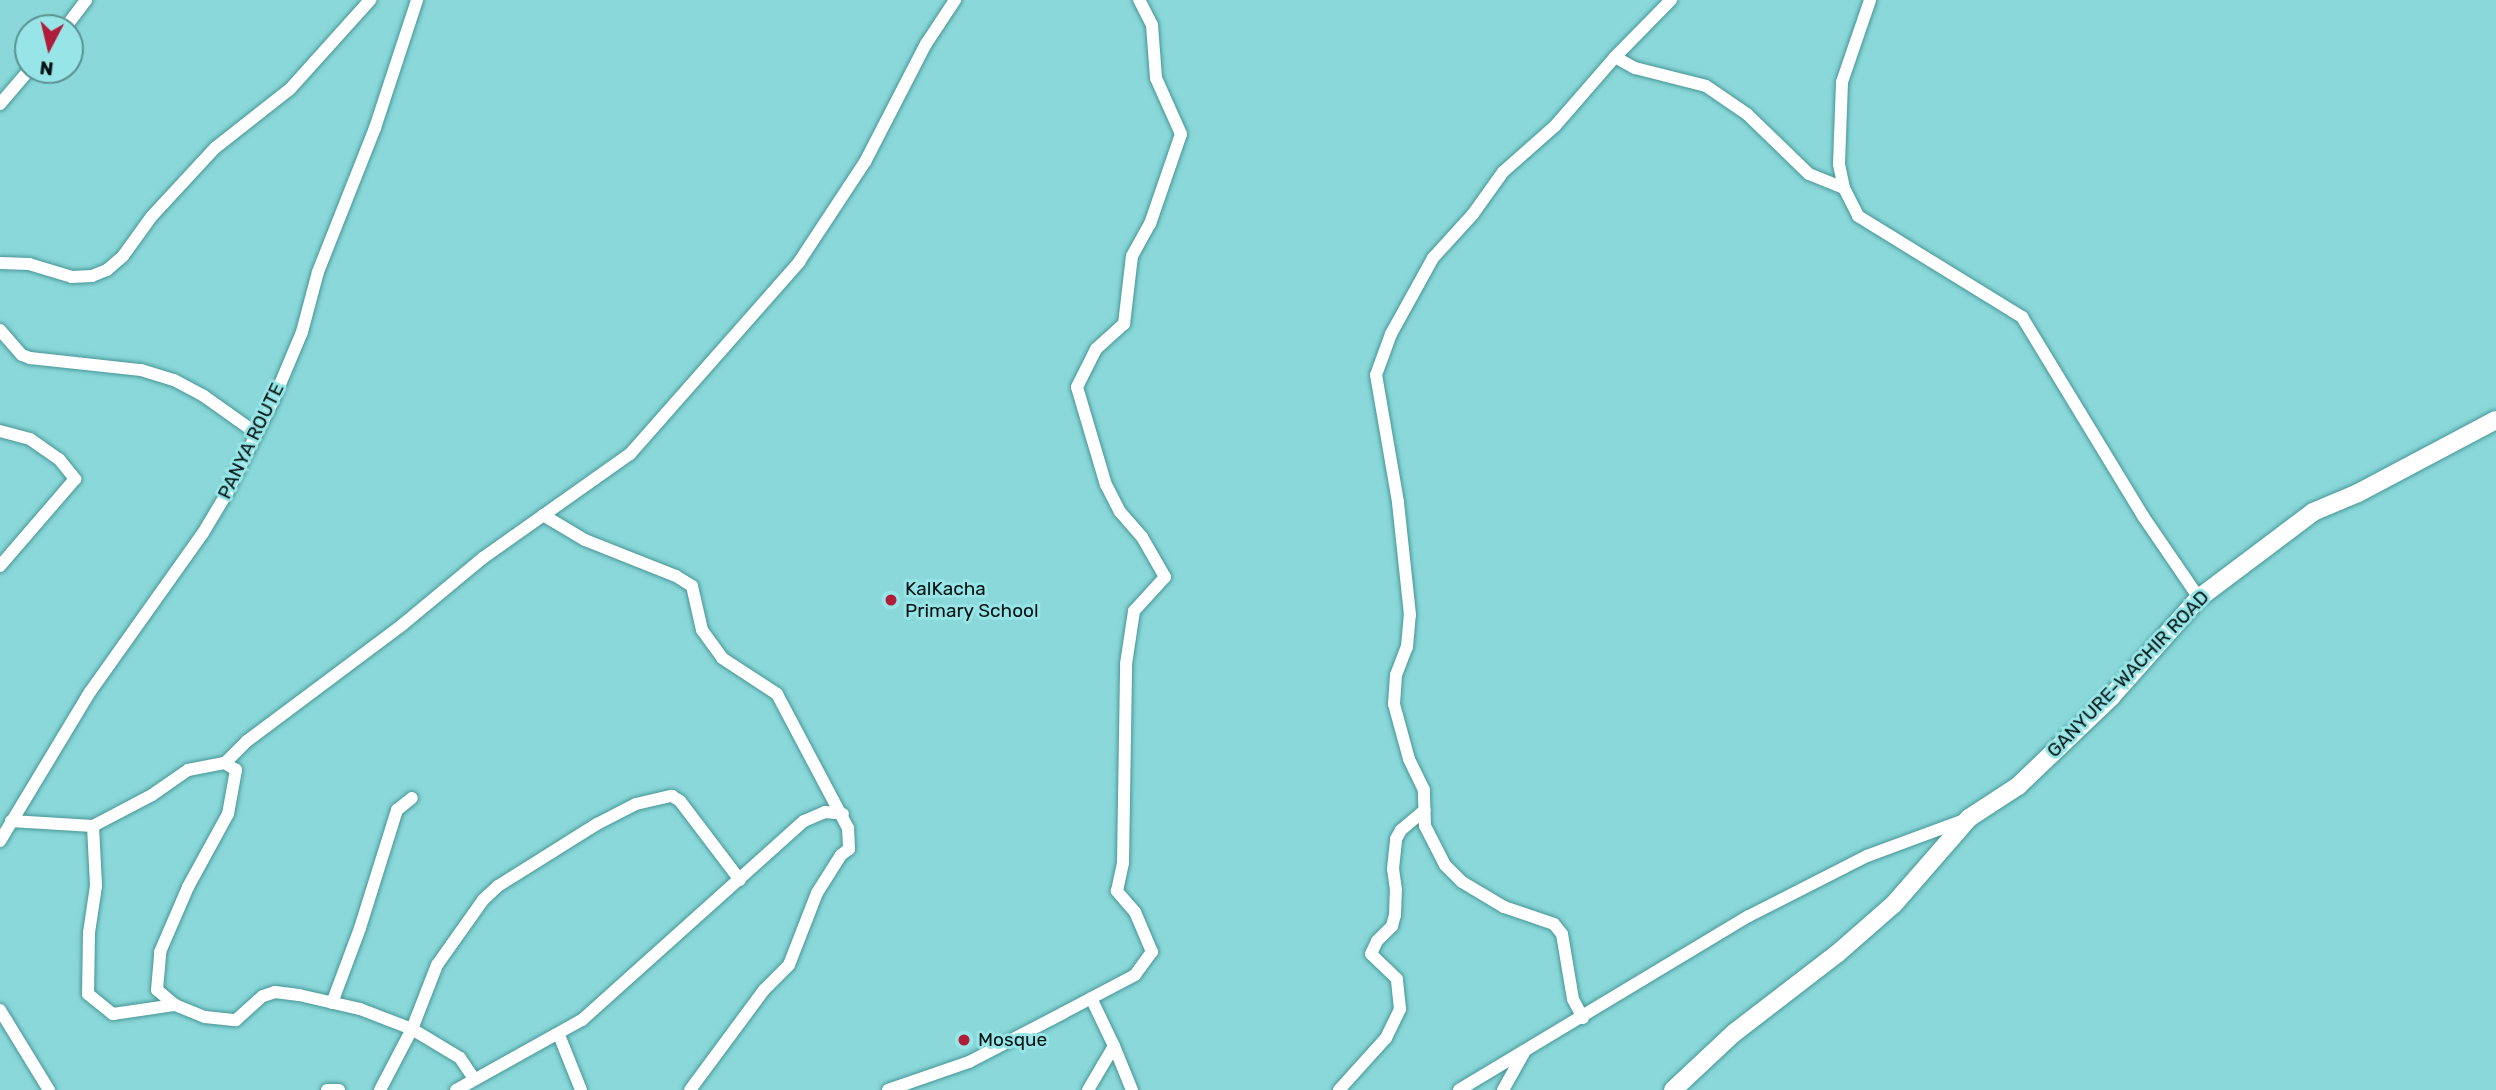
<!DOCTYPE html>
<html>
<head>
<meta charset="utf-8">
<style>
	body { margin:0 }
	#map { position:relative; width:2496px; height:1090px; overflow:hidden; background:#8ad8d9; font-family:Rubik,sans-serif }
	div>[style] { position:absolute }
	.roads { filter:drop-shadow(0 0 2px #489697) drop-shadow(0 0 2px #489697) }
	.street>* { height:12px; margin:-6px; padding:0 6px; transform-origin:6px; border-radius:6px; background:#fff }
	.secondary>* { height:18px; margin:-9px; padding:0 9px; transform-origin:9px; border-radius:9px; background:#fff }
	.dots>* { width:19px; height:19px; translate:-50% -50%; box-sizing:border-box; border:4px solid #97e5e6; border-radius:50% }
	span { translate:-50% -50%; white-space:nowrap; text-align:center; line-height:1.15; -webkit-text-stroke:6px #97e5e6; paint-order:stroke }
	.street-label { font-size:19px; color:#001213 }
	.poi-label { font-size:19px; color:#001213 }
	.left { translate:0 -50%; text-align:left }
	.north { position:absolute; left:14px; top:14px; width:70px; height:70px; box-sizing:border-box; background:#97e5e6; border:2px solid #5b9192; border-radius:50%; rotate:187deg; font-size:19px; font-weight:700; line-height:28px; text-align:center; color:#001213 }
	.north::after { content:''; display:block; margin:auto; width:24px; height:32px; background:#b01d3a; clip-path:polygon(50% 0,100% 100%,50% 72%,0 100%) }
</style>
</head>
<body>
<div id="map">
	<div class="roads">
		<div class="street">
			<i style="left:65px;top:28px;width:35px;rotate:-53deg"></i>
			<i style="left:1615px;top:57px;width:23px;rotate:29deg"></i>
			<i style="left:1635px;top:68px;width:73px;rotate:14.2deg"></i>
			<i style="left:1706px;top:86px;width:50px;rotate:34.3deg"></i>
			<i style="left:1747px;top:114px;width:86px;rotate:44.1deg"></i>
			<i style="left:1809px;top:174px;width:38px;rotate:22deg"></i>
			<i style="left:1844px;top:188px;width:31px;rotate:63deg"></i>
			<i style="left:1858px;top:216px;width:193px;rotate:31.6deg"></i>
			<i style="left:2022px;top:317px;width:233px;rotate:58.7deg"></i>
			<i style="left:2143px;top:516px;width:99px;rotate:55.7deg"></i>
			<i style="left:0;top:104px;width:45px;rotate:-49.5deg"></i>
			<i style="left:1844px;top:188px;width:25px;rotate:-102deg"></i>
			<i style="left:1839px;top:164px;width:82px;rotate:-87.9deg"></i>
			<i style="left:1842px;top:82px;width:87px;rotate:-71.1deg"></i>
			<i style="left:0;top:263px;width:29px;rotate:2deg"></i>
			<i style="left:29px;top:264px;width:45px;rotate:16.8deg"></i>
			<i style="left:72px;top:277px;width:20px;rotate:-3deg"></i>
			<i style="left:92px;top:276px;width:16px;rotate:-22deg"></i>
			<i style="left:107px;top:270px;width:21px;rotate:-41deg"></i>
			<i style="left:123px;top:256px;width:49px;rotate:-54.1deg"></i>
			<i style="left:152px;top:216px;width:93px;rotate:-47.2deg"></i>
			<i style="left:215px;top:148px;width:95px;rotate:-38.2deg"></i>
			<i style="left:290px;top:89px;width:120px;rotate:-48deg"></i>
			<i style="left:0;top:330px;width:33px;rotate:49deg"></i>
			<i style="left:22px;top:355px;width:9px;rotate:21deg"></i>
			<i style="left:30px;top:358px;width:112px;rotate:6.2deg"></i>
			<i style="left:141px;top:370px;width:34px;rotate:17deg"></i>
			<i style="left:174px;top:380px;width:34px;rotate:28deg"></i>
			<i style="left:204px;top:396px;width:64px;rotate:35.4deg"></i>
			<i style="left:0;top:431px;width:31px;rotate:15deg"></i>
			<i style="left:30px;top:439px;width:35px;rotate:35deg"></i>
			<i style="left:59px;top:459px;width:26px;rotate:51deg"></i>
			<i style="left:75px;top:479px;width:115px;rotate:130.8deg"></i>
			<i style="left:543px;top:515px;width:49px;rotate:30.8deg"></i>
			<i style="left:585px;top:540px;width:98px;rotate:21.6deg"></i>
			<i style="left:676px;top:576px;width:19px;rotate:32deg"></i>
			<i style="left:692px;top:586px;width:45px;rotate:77.2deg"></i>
			<i style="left:702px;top:630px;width:34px;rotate:54deg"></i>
			<i style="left:722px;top:658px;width:66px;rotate:33.2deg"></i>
			<i style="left:777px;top:694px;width:152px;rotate:62.1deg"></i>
			<i style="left:848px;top:828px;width:21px;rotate:87deg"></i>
			<i style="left:849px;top:849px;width:10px;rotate:143deg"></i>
			<i style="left:841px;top:855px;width:45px;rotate:122.3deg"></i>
			<i style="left:817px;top:893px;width:77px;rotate:111.3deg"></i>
			<i style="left:789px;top:965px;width:35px;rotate:135deg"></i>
			<i style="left:764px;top:990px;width:124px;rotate:126.5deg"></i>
			<i style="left:11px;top:821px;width:82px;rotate:3.5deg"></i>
			<i style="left:93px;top:826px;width:67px;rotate:-27.7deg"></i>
			<i style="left:152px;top:795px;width:44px;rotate:-34.8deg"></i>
			<i style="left:188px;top:770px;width:38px;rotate:-11deg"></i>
			<i style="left:225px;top:763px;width:31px;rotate:-45deg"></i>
			<i style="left:247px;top:741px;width:194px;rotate:-36.8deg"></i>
			<i style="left:402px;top:625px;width:105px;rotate:-39.6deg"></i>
			<i style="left:483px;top:558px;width:180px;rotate:-35.3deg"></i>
			<i style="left:630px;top:454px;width:256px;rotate:-48.6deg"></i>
			<i style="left:799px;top:262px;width:120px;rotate:-56.6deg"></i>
			<i style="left:865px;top:162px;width:133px;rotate:-62.7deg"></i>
			<i style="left:926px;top:44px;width:53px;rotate:-56.6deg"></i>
			<i style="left:93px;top:826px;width:60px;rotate:87.1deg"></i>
			<i style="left:96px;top:886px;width:48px;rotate:98.5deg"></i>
			<i style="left:89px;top:933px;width:61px;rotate:90.9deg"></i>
			<i style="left:88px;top:994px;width:32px;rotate:39deg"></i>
			<i style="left:113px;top:1014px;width:63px;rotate:-8.3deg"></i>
			<i style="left:175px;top:1005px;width:32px;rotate:22deg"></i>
			<i style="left:205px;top:1017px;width:31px;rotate:6deg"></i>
			<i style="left:236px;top:1020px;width:36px;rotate:-42deg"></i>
			<i style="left:263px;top:996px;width:13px;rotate:-18deg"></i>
			<i style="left:275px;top:992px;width:24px;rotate:7deg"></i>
			<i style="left:299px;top:995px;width:63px;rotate:12.9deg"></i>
			<i style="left:360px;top:1009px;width:56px;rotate:21deg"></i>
			<i style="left:412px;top:1029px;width:56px;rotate:31.1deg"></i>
			<i style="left:460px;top:1058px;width:25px;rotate:56deg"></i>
			<i style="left:0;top:841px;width:174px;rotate:-58.9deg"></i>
			<i style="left:90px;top:692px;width:195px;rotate:-54.6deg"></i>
			<i style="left:203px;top:533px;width:47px;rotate:-59deg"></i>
			<i style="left:227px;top:493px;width:103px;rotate:-63.4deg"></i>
			<i style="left:273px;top:401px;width:75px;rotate:-67.2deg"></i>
			<i style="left:302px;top:332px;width:62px;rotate:-75.1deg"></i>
			<i style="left:318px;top:272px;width:155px;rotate:-68.4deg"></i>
			<i style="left:375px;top:128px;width:135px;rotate:-71.8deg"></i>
			<i style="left:332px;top:1003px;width:80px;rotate:-69.5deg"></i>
			<i style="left:360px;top:928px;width:124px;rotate:-72.6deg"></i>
			<i style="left:397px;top:810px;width:19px;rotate:-39deg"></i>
			<i style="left:175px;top:1005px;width:23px;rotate:-140deg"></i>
			<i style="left:157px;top:990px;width:38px;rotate:-85deg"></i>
			<i style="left:160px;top:952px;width:71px;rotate:-66.7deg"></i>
			<i style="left:188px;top:887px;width:83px;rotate:-61.3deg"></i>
			<i style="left:228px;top:814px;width:45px;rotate:-79.7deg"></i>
			<i style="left:236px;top:770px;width:13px;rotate:-148deg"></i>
			<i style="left:0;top:1010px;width:94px;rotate:58.5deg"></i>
			<i style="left:1583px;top:1018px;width:21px;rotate:-118deg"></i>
			<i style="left:1573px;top:999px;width:66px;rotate:-99.6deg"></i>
			<i style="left:1562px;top:934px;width:13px;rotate:-129deg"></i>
			<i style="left:1554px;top:924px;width:53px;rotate:-161.2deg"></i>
			<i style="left:1504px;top:907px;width:49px;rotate:-149.2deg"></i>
			<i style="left:1462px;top:882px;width:24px;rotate:-135deg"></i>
			<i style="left:1445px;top:865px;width:44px;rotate:-117.1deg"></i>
			<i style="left:1425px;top:826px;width:36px;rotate:-92deg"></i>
			<i style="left:1424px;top:790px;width:34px;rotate:-116deg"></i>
			<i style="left:1409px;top:759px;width:57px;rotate:-105.3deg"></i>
			<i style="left:1394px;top:704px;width:29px;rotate:-86deg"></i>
			<i style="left:1396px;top:675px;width:30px;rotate:-69deg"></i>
			<i style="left:1407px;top:647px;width:32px;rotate:-85deg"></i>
			<i style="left:1410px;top:615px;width:114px;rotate:-96.1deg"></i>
			<i style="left:1398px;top:502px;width:129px;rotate:-99.8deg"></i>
			<i style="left:1376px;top:375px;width:44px;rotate:-69.9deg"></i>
			<i style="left:1391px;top:334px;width:87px;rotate:-61.1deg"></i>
			<i style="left:1433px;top:258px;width:59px;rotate:-47.7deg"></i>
			<i style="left:1473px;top:214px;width:52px;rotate:-54.5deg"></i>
			<i style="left:1503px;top:172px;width:69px;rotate:-41.5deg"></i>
			<i style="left:1555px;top:126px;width:91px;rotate:-49deg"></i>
			<i style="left:1615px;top:57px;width:80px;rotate:-45.5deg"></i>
			<i style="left:559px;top:1035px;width:59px;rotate:68.2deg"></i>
			<i style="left:1114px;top:1046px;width:48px;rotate:67.8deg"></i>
			<i style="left:327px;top:1090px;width:12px"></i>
			<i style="left:380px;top:1090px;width:69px;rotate:-62.3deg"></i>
			<i style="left:412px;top:1029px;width:69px;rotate:-68.7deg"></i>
			<i style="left:437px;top:965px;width:80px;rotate:-54.7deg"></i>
			<i style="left:483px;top:900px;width:21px;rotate:-43deg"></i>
			<i style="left:498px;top:886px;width:117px;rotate:-32.1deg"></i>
			<i style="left:597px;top:824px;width:44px;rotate:-27.1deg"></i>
			<i style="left:636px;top:804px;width:37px;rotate:-13deg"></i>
			<i style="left:672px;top:796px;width:9px;rotate:32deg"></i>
			<i style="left:680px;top:801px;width:99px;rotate:52.8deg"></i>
			<i style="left:456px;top:1090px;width:144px;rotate:-29.1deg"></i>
			<i style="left:582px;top:1020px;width:298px;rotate:-41.9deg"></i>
			<i style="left:804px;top:821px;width:23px;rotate:-23deg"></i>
			<i style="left:825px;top:812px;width:18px;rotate:6deg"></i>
			<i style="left:888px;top:1090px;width:86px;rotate:-19.1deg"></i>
			<i style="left:969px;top:1062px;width:106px;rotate:-27.5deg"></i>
			<i style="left:1063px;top:1013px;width:81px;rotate:-27.8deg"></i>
			<i style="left:1135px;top:975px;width:29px;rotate:-54deg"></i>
			<i style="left:1152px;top:952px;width:43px;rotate:-113deg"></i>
			<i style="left:1135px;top:912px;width:28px;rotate:-131deg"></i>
			<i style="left:1117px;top:891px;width:29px;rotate:-78deg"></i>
			<i style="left:1123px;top:863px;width:199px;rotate:-89.1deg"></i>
			<i style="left:1126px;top:664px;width:54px;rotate:-81.4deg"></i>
			<i style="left:1134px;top:611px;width:46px;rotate:-47.6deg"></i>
			<i style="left:1165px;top:577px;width:46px;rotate:-119.9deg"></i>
			<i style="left:1142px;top:537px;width:33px;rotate:-131deg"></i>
			<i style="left:1120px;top:512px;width:30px;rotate:-117deg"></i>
			<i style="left:1106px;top:485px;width:102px;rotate:-106.5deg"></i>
			<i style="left:1077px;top:387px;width:42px;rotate:-63.4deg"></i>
			<i style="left:1096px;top:349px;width:38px;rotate:-42deg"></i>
			<i style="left:1124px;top:324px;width:68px;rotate:-83.3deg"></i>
			<i style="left:1132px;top:256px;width:37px;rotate:-61deg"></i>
			<i style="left:1150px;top:224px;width:95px;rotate:-71deg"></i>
			<i style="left:1181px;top:134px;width:61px;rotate:-114.1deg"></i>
			<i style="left:1156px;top:78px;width:53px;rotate:-94.3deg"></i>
			<i style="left:1152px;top:25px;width:28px;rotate:-117deg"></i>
			<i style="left:1088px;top:1090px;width:51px;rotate:-59.4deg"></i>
			<i style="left:1114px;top:1046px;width:53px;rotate:-115.6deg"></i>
			<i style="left:1339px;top:1090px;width:70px;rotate:-47.9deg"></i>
			<i style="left:1386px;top:1038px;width:32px;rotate:-64deg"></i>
			<i style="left:1400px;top:1009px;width:30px;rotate:-96deg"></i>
			<i style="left:1397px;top:979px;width:36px;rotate:-136deg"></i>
			<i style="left:1371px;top:954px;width:14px;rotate:-65deg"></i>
			<i style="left:1377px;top:941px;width:21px;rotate:-45deg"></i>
			<i style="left:1392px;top:926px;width:11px;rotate:-75deg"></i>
			<i style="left:1395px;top:915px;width:25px;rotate:-88deg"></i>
			<i style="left:1396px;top:890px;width:21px;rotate:-98deg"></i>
			<i style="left:1393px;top:869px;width:30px;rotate:-84deg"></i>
			<i style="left:1396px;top:839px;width:10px;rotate:-61deg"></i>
			<i style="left:1401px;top:830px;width:31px;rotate:-40deg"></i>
			<i style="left:1459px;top:1090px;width:338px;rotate:-31deg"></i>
			<i style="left:1749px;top:916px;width:132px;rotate:-27deg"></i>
			<i style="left:1867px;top:856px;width:107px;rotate:-20.3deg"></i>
			<i style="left:1503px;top:1090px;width:45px;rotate:-60.6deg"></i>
		</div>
		<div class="secondary">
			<i style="left:1673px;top:1090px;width:83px;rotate:-43.1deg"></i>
			<i style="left:1734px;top:1033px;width:131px;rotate:-37.6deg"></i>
			<i style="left:1838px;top:953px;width:74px;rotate:-41.2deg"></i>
			<i style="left:1894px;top:904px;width:114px;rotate:-48.9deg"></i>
			<i style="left:1969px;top:818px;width:59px;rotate:-33.1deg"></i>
			<i style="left:2018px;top:786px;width:129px;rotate:-43.7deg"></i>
			<i style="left:2111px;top:697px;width:132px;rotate:-48.4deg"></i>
			<i style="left:2199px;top:598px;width:143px;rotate:-37deg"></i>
			<i style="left:2313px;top:512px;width:49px;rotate:-22.9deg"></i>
			<i style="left:2358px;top:493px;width:156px;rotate:-27.9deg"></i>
		</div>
	</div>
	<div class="dots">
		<i style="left:891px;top:600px;background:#b01d3a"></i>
		<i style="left:964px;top:1040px;background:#b01d3a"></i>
	</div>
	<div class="street-label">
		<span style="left:251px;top:441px;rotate:-64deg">PANYA ROUTE</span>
		<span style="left:2128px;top:674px;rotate:-46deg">GANYURE-WACHIR ROAD</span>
	</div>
	<div class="poi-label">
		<span class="left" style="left:905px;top:600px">KalKacha<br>Primary School</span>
		<span class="left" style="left:978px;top:1040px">Mosque</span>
	</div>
	<div class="north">N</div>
</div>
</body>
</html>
